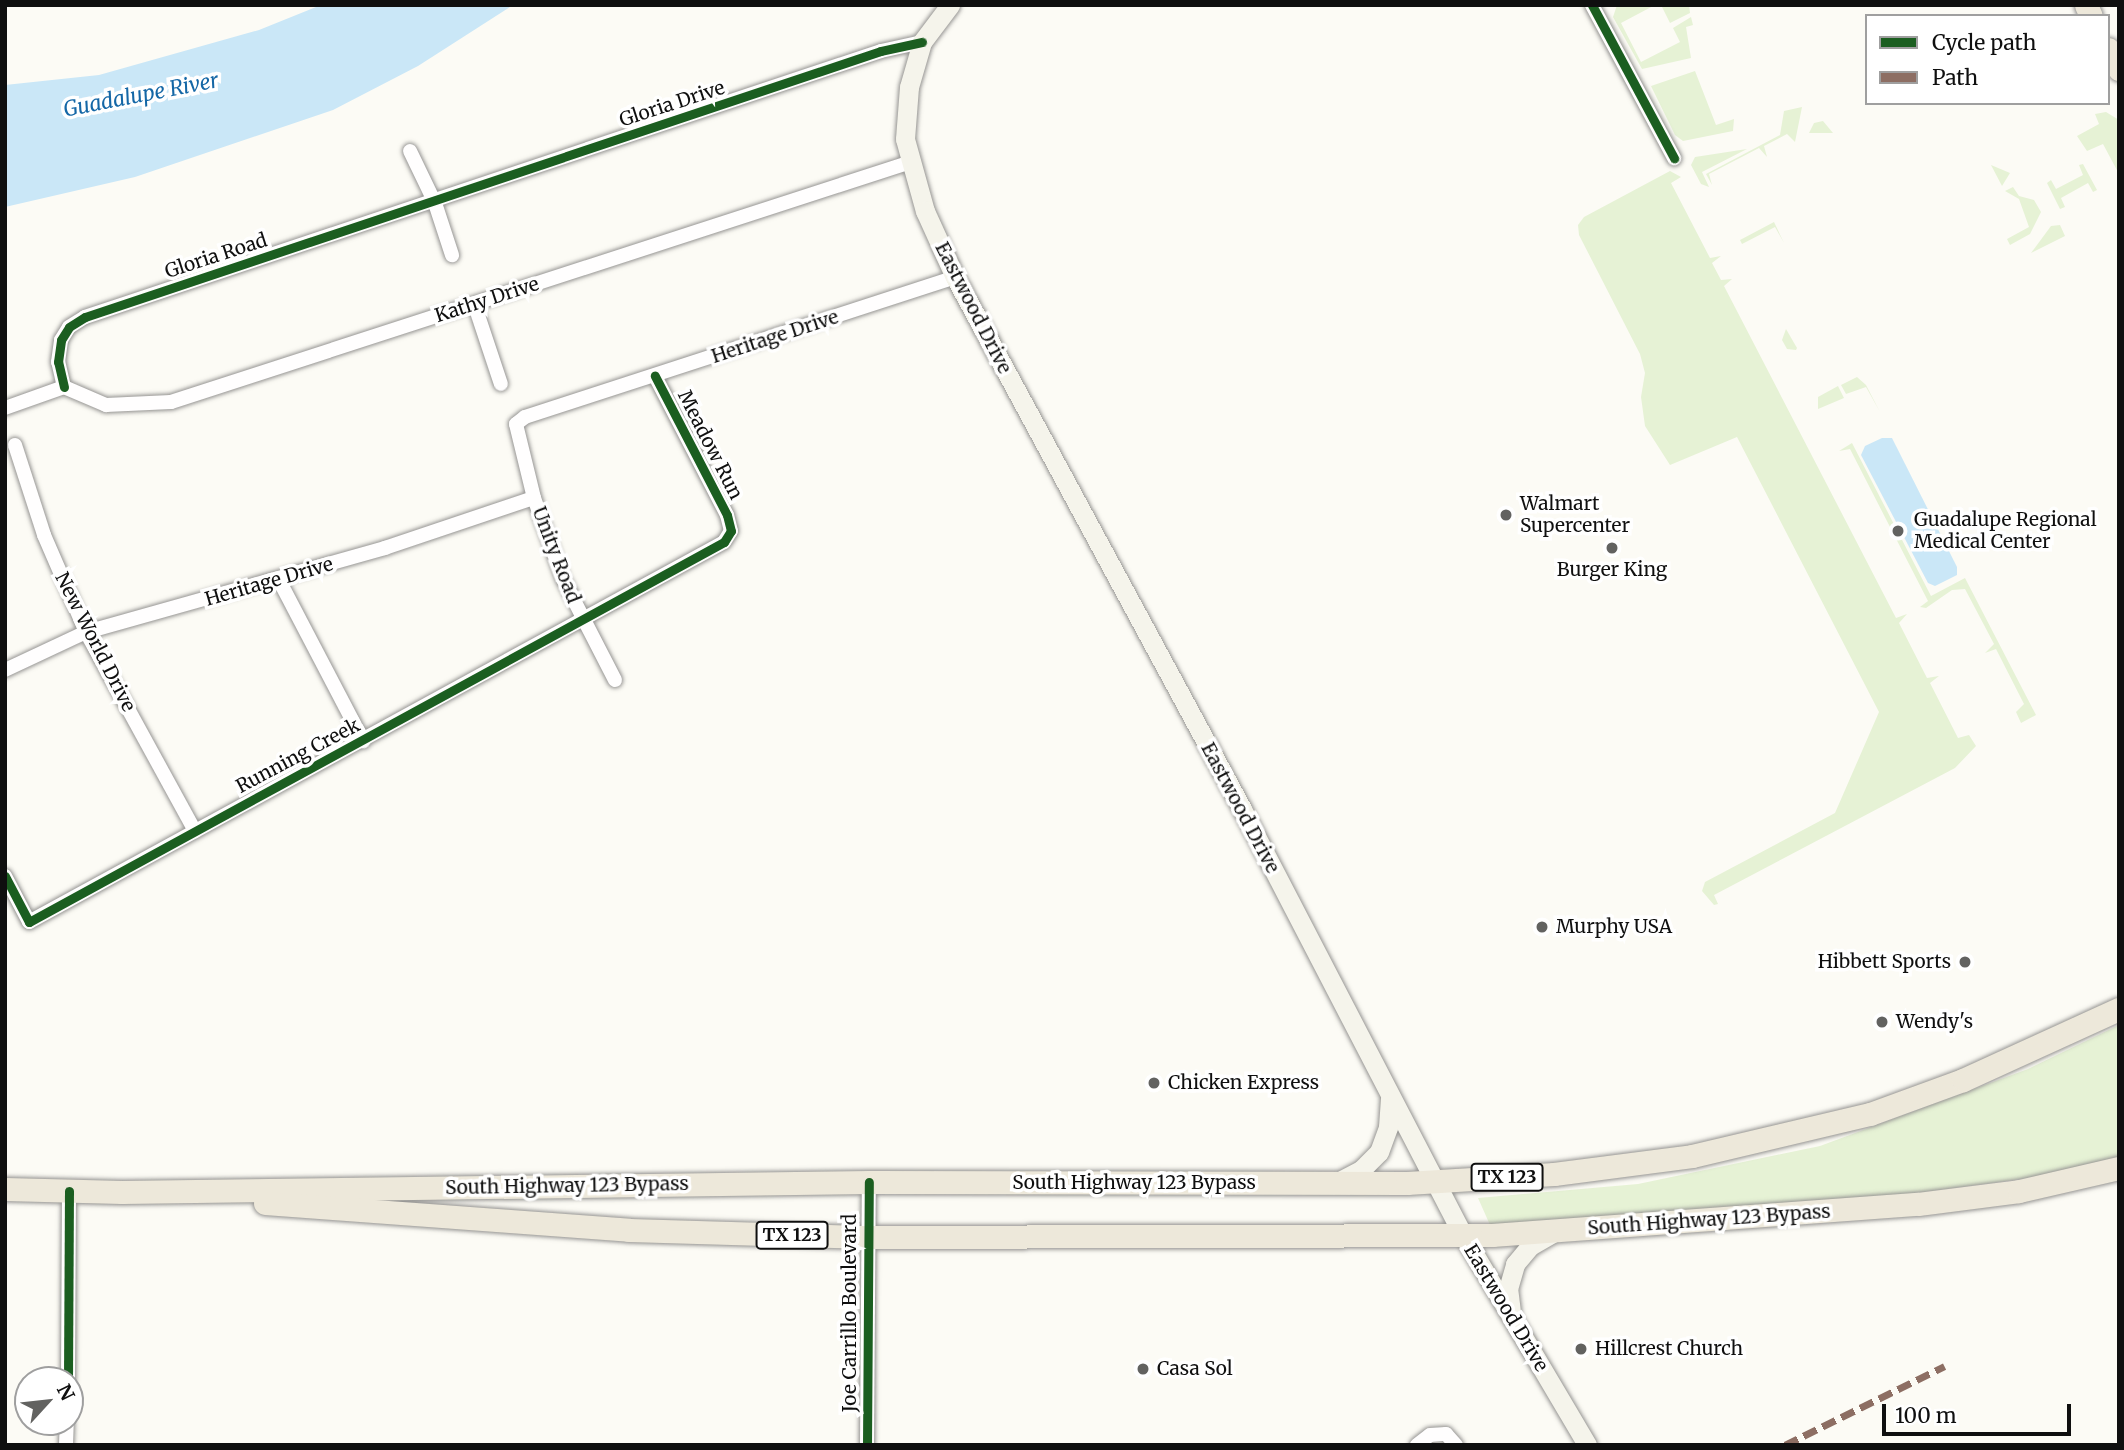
<!DOCTYPE html>
<html>
<head>
<meta charset="utf-8">
<style>
	body { margin:0 }
	#map { position:relative; width:2124px; height:1450px; overflow:hidden; background:#fcfbf5; font-family:Merriweather,serif }
	div>[style] { position:absolute }
	.green>* { inset:0; background:#e6f2d5 }
	.water>* { inset:0; background:#cae7f7 }
	.roads { filter:drop-shadow(0 0 2px #969593) drop-shadow(0 0 2px #969593) }
	.street>* { height:14px; margin:-7px; padding:0 7px; transform-origin:7px; border-radius:7px; background:#fffefe }
	.secondary>* { height:19px; margin:-9.5px; padding:0 9.5px; transform-origin:9.5px; border-radius:9.5px; background:#f5f4eb }
	.primary>* { height:23px; margin:-11.5px; padding:0 11.5px; transform-origin:11.5px; border-radius:11.5px; background:#ede8da }
	.quiet>* { height:7px; margin-top:-3.5px; transform-origin:0; background:repeating-linear-gradient(90deg,#8d6e63 0 14px,transparent 0 21px) }
	.cycleway>* { height:9px; margin:-4.5px; padding:0 4.5px; transform-origin:4.5px; border-radius:4.5px; background:#1b5e20 }
	.dots>* { width:19px; height:19px; translate:-50% -50%; box-sizing:border-box; border:4px solid #fff; border-radius:50% }
	span { translate:-50% -50%; white-space:nowrap; text-align:center; line-height:1.15; -webkit-text-stroke:7px #fff; paint-order:stroke }
	.shield-label span { padding:2px 5px; background:#fff; border:2px solid; border-radius:5px; -webkit-text-stroke-width:0 }
	.shield-label { font-size:18px; color:#0f0f0f; font-weight:700 }
	.street-label { font-size:19px; color:#0f0f0f }
	.poi-label { font-size:19px; color:#0f0f0f }
	.left { translate:0 -50%; text-align:left }
	.right { translate:-100% -50%; text-align:right }
	.water-label { font-size:21px; color:#1467a6; font-style:italic }
	.frame { position:absolute; inset:0; border:7px solid #0f0f0f; pointer-events:none }
	.legend { position:absolute; left:1865px; top:14px; width:245px; height:91px; box-sizing:border-box; background:#fff; border:2px solid #9f9f9f; margin:0; padding:9px 12px; list-style:none; font-size:21px; color:#0f0f0f }
	.legend li { display:flex; align-items:center; gap:14px; height:35px }
	.legend b { width:35px; border:2px solid #9f9f9f }
	.north { position:absolute; left:14px; top:1366px; width:70px; height:70px; box-sizing:border-box; background:#fff; border:2px solid #9f9f9f; border-radius:50%; rotate:63deg; font-size:19px; font-weight:700; line-height:28px; text-align:center; color:#0f0f0f }
	.north::after { content:''; display:block; margin:auto; width:24px; height:32px; background:#626260; clip-path:polygon(50% 0,100% 100%,50% 72%,0 100%) }
	.scale { position:absolute; left:1882px; top:1404px; width:189px; height:32px; box-sizing:border-box; border:4px solid #0f0f0f; border-top:0; padding-left:9px; font-size:21px; line-height:24px; white-space:nowrap; color:#0f0f0f; -webkit-text-stroke:5px #fff; paint-order:stroke }
</style>
</head>
<body>
<div id="map">
	<div class="green">
		<i style="clip-path:polygon(1617px 5px,1655px 5px,1621px 23px,1641px 62px,1680px 42px,1673px 28px,1691px 17px,1693px 25px,1686px 27px,1691px 58px,1642px 69px,1613px 17px)"></i>
		<i style="clip-path:polygon(1661px 5px,1689px 5px,1690px 13px,1670px 23px)"></i>
		<i style="clip-path:polygon(1695px 71px,1716px 125px,1734px 119px,1733px 131px,1683px 141px,1675px 135px,1651px 86px)"></i>
		<i style="clip-path:polygon(1802px 107px,1795px 142px,1787px 134px,1764px 146px,1767px 157px,1759px 148px,1709px 174px,1712px 185px,1706px 174px,1780px 135px,1784px 111px)"></i>
		<i style="clip-path:polygon(2106px 112px,2119px 120px,2119px 174px,2103px 144px,2087px 151px,2077px 136px,2099px 124px,2095px 114px)"></i>
		<i style="clip-path:polygon(1823px 121px,1833px 133px,1809px 133px,1814px 123px)"></i>
		<i style="clip-path:polygon(1747px 149px,1702px 172px,1709px 187px,1701px 184px,1691px 165px,1695px 157px)"></i>
		<i style="clip-path:polygon(2083px 164px,2097px 190px,2093px 192px,2088px 183px,2061px 198px,2065px 207px,2060px 209px,2047px 183px,2051px 180px,2056px 189px,2083px 175px,2079px 165px)"></i>
		<i style="clip-path:polygon(1991px 165px,2010px 173px,2002px 186px)"></i>
		<i style="clip-path:polygon(1670px 171px,1681px 177px,1671px 183px,1710px 258px,1721px 256px,1712px 263px,1721px 280px,1732px 279px,1724px 286px,1896px 618px,1907px 614px,1899px 623px,1927px 678px,1939px 676px,1930px 683px,1958px 738px,1969px 735px,1976px 746px,1955px 768px,1714px 895px,1718px 904px,1714px 905px,1702px 891px,1705px 882px,1835px 813px,1879px 712px,1737px 437px,1670px 465px,1645px 426px,1641px 397px,1645px 373px,1640px 354px,1579px 235px,1578px 225px,1584px 217px)"></i>
		<i style="clip-path:polygon(2013px 187px,2019px 196px,2034px 200px,2041px 212px,2030px 234px,2010px 245px,2007px 239px,2029px 227px,2019px 199px,2005px 191px)"></i>
		<i style="clip-path:polygon(1774px 222px,1784px 243px,1775px 227px,1742px 244px,1740px 240px)"></i>
		<i style="clip-path:polygon(2060px 225px,2065px 236px,2031px 253px,2051px 226px)"></i>
		<i style="clip-path:polygon(1786px 329px,1797px 348px,1796px 350px,1787px 349px,1782px 340px)"></i>
		<i style="clip-path:polygon(1857px 377px,1866px 385px,1880px 412px,1866px 387px,1846px 394px,1841px 385px)"></i>
		<i style="clip-path:polygon(1838px 386px,1844px 398px,1818px 409px,1818px 397px)"></i>
		<i style="clip-path:polygon(1852px 443px,1931px 596px,1965px 578px,2036px 715px,2021px 723px,2016px 712px,2024px 704px,1996px 649px,1985px 653px,1994px 644px,1965px 589px,1952px 590px,1926px 608px,1920px 607px,1928px 601px,1850px 449px,1839px 451px)"></i>
		<i style="clip-path:polygon(2119px 1025px,2119px 1157px,2035px 1177px,1903px 1195px,1490px 1225px,1478px 1198px,1638px 1184px,1820px 1146px,2028px 1069px)"></i>
	</div>
	<div class="water">
		<i style="clip-path:polygon(321px 5px,513px 5px,418px 66px,333px 110px,135px 177px,5px 207px,5px 85px,99px 75px,259px 30px)"></i>
		<i style="clip-path:polygon(1882px 438px,1892px 438px,1957px 567px,1957px 575px,1935px 586px,1928px 583px,1861px 455px,1865px 446px)"></i>
	</div>
	<div class="roads">
		<div class="street">
			<i style="left:1592px;top:5px;width:174px;rotate:61.8deg"></i>
			<i style="left:410px;top:151px;width:58px;rotate:64.3deg"></i>
			<i style="left:435px;top:203px;width:55px;rotate:71.9deg"></i>
			<i style="left:475px;top:306px;width:82px;rotate:71.6deg"></i>
			<i style="left:64px;top:387px;width:26px;rotate:-103deg"></i>
			<i style="left:58px;top:362px;width:22px;rotate:-82deg"></i>
			<i style="left:61px;top:340px;width:15px;rotate:-58deg"></i>
			<i style="left:69px;top:327px;width:19px;rotate:-32deg"></i>
			<i style="left:85px;top:317px;width:839px;rotate:-18.48deg"></i>
			<i style="left:881px;top:51px;width:42px;rotate:-12.4deg"></i>
			<i style="left:64px;top:387px;width:46px;rotate:23.2deg"></i>
			<i style="left:106px;top:405px;width:65px;rotate:-2.6deg"></i>
			<i style="left:171px;top:402px;width:775px;rotate:-17.97deg"></i>
			<i style="left:5px;top:408px;width:63px;rotate:-19.6deg"></i>
			<i style="left:15px;top:445px;width:95px;rotate:72.1deg"></i>
			<i style="left:44px;top:535px;width:106px;rotate:66.6deg"></i>
			<i style="left:86px;top:632px;width:227px;rotate:61.3deg"></i>
			<i style="left:279px;top:580px;width:182px;rotate:62.4deg"></i>
			<i style="left:5px;top:670px;width:89px;rotate:-25.1deg"></i>
			<i style="left:86px;top:632px;width:311px;rotate:-15.7deg"></i>
			<i style="left:385px;top:548px;width:157px;rotate:-18.6deg"></i>
			<i style="left:615px;top:680px;width:114px;rotate:-117.2deg"></i>
			<i style="left:563px;top:579px;width:86px;rotate:-109.7deg"></i>
			<i style="left:534px;top:498px;width:76px;rotate:-103.7deg"></i>
			<i style="left:516px;top:424px;width:11px;rotate:-38deg"></i>
			<i style="left:525px;top:417px;width:452px;rotate:-18deg"></i>
			<i style="left:5px;top:876px;width:52px;rotate:62.4deg"></i>
			<i style="left:29px;top:922px;width:792px;rotate:-28.67deg"></i>
			<i style="left:724px;top:542px;width:13px;rotate:-58deg"></i>
			<i style="left:731px;top:531px;width:16px;rotate:-104deg"></i>
			<i style="left:727px;top:515px;width:157px;rotate:-117.4deg"></i>
			<i style="left:68px;top:1380px;width:189px;rotate:-89.7deg"></i>
			<i style="left:66px;top:1445px;width:23px;rotate:-88deg"></i>
			<i style="left:867px;top:1445px;width:263px;rotate:-89.6deg"></i>
			<i style="left:1417px;top:1445px;width:16px;rotate:-38deg"></i>
			<i style="left:1430px;top:1435px;width:16px;rotate:-4deg"></i>
			<i style="left:1446px;top:1434px;width:15px;rotate:48deg"></i>
		</div>
		<div class="secondary">
			<i style="left:950px;top:5px;width:46px;rotate:127.1deg"></i>
			<i style="left:922px;top:42px;width:47px;rotate:106.1deg"></i>
			<i style="left:909px;top:87px;width:52px;rotate:94.4deg"></i>
			<i style="left:905px;top:139px;width:75px;rotate:74.5deg"></i>
			<i style="left:925px;top:211px;width:72px;rotate:65.6deg"></i>
			<i style="left:955px;top:277px;width:604px;rotate:61.65deg"></i>
			<i style="left:1242px;top:809px;width:480px;rotate:62.6deg"></i>
			<i style="left:1463px;top:1235px;width:244px;rotate:59.4deg"></i>
			<i style="left:1338px;top:1182px;width:26px;rotate:-28deg"></i>
			<i style="left:1361px;top:1170px;width:25px;rotate:-45deg"></i>
			<i style="left:1379px;top:1152px;width:27px;rotate:-70deg"></i>
			<i style="left:1388px;top:1127px;width:31px;rotate:-86deg"></i>
			<i style="left:1511px;top:1312px;width:23px;rotate:-97deg"></i>
			<i style="left:1508px;top:1289px;width:26px;rotate:-74deg"></i>
			<i style="left:1515px;top:1264px;width:23px;rotate:-50deg"></i>
			<i style="left:1530px;top:1246px;width:30px;rotate:-30deg"></i>
		</div>
		<div class="primary">
			<i style="left:2086px;top:5px;width:12px;rotate:66deg"></i>
			<i style="left:2108px;top:49px;width:23px;rotate:61deg"></i>
			<i style="left:5px;top:1189px;width:117px;rotate:1.5deg"></i>
			<i style="left:122px;top:1192px;width:747px;rotate:-0.77deg"></i>
			<i style="left:869px;top:1182px;width:538px;rotate:0.11deg"></i>
			<i style="left:1407px;top:1183px;width:147px;rotate:-3.5deg"></i>
			<i style="left:1554px;top:1174px;width:139px;rotate:-7.4deg"></i>
			<i style="left:1692px;top:1156px;width:183px;rotate:-13.3deg"></i>
			<i style="left:1870px;top:1114px;width:99px;rotate:-20.1deg"></i>
			<i style="left:1963px;top:1080px;width:171px;rotate:-24.5deg"></i>
			<i style="left:265px;top:1203px;width:365px;rotate:4.2deg"></i>
			<i style="left:629px;top:1230px;width:240px;rotate:1.7deg"></i>
			<i style="left:869px;top:1237px;width:623px;rotate:-0.18deg"></i>
			<i style="left:1492px;top:1235px;width:427px;rotate:-4.2deg"></i>
			<i style="left:1918px;top:1204px;width:102px;rotate:-7.3deg"></i>
			<i style="left:2019px;top:1191px;width:103px;rotate:-13deg"></i>
		</div>
	</div>
	<div class="quiet">
		<i style="left:1785px;top:1445px;width:178px;rotate:-26.3deg"></i>
	</div>
	<div class="cycleway">
		<i style="left:1592px;top:5px;width:174px;rotate:61.8deg"></i>
		<i style="left:64px;top:387px;width:26px;rotate:-103deg"></i>
		<i style="left:58px;top:362px;width:22px;rotate:-82deg"></i>
		<i style="left:61px;top:340px;width:15px;rotate:-58deg"></i>
		<i style="left:69px;top:327px;width:19px;rotate:-32deg"></i>
		<i style="left:85px;top:317px;width:839px;rotate:-18.48deg"></i>
		<i style="left:881px;top:51px;width:42px;rotate:-12.4deg"></i>
		<i style="left:5px;top:876px;width:52px;rotate:62.4deg"></i>
		<i style="left:29px;top:922px;width:792px;rotate:-28.67deg"></i>
		<i style="left:724px;top:542px;width:13px;rotate:-58deg"></i>
		<i style="left:731px;top:531px;width:16px;rotate:-104deg"></i>
		<i style="left:727px;top:515px;width:157px;rotate:-117.4deg"></i>
		<i style="left:68px;top:1380px;width:189px;rotate:-89.7deg"></i>
		<i style="left:867px;top:1445px;width:263px;rotate:-89.6deg"></i>
	</div>
	<div class="dots">
		<i style="left:1506px;top:515px;background:#626260"></i>
		<i style="left:1898px;top:531px;background:#626260"></i>
		<i style="left:1612px;top:548px;background:#626260"></i>
		<i style="left:1542px;top:927px;background:#626260"></i>
		<i style="left:1965px;top:962px;background:#626260"></i>
		<i style="left:1882px;top:1022px;background:#626260"></i>
		<i style="left:1154px;top:1083px;background:#626260"></i>
		<i style="left:1581px;top:1349px;background:#626260"></i>
		<i style="left:1143px;top:1369px;background:#626260"></i>
	</div>
	<div class="shield-label">
		<span style="left:1507px;top:1177px">TX 123</span>
		<span style="left:792px;top:1235px">TX 123</span>
	</div>
	<div class="street-label">
		<span style="left:672px;top:104px;rotate:-18deg">Gloria Drive</span>
		<span style="left:216px;top:256px;rotate:-18deg">Gloria Road</span>
		<span style="left:487px;top:300px;rotate:-18deg">Kathy Drive</span>
		<span style="left:973px;top:308px;rotate:63deg">Eastwood Drive</span>
		<span style="left:775px;top:337px;rotate:-18deg">Heritage Drive</span>
		<span style="left:710px;top:445px;rotate:63deg">Meadow Run</span>
		<span style="left:556px;top:555px;rotate:69deg">Unity Road</span>
		<span style="left:269px;top:582px;rotate:-16deg">Heritage Drive</span>
		<span style="left:95px;top:642px;rotate:63deg">New World Drive</span>
		<span style="left:298px;top:756px;rotate:-28deg">Running Creek</span>
		<span style="left:1240px;top:808px;rotate:62deg">Eastwood Drive</span>
		<span style="left:1134px;top:1183px">South Highway 123 Bypass</span>
		<span style="left:567px;top:1186px;rotate:-1deg">South Highway 123 Bypass</span>
		<span style="left:1709px;top:1220px;rotate:-4deg">South Highway 123 Bypass</span>
		<span style="left:1506px;top:1308px;rotate:59deg">Eastwood Drive</span>
		<span style="left:850px;top:1313px;rotate:-90deg">Joe Carrillo Boulevard</span>
	</div>
	<div class="poi-label">
		<span class="left" style="left:1520px;top:515px">Walmart<br>Supercenter</span>
		<span class="left" style="left:1914px;top:531px">Guadalupe Regional<br>Medical Center</span>
		<span style="left:1612px;top:570px">Burger King</span>
		<span class="left" style="left:1556px;top:927px">Murphy USA</span>
		<span class="right" style="left:1951px;top:962px">Hibbett Sports</span>
		<span class="left" style="left:1896px;top:1022px">Wendy's</span>
		<span class="left" style="left:1168px;top:1083px">Chicken Express</span>
		<span class="left" style="left:1595px;top:1349px">Hillcrest Church</span>
		<span class="left" style="left:1157px;top:1369px">Casa Sol</span>
	</div>
	<div class="water-label">
		<span style="left:141px;top:95px;rotate:-11deg">Guadalupe River</span>
	</div>
	<div class="frame"></div>
	<ul class="legend">
	<li><b style="height:9px;background:#1b5e20"></b>Cycle path</li>
	<li><b style="height:9px;background:#8d6e63"></b>Path</li>
	</ul>
	<div class="north">N</div>
	<div class="scale">100 m</div>
</div>
</body>
</html>
